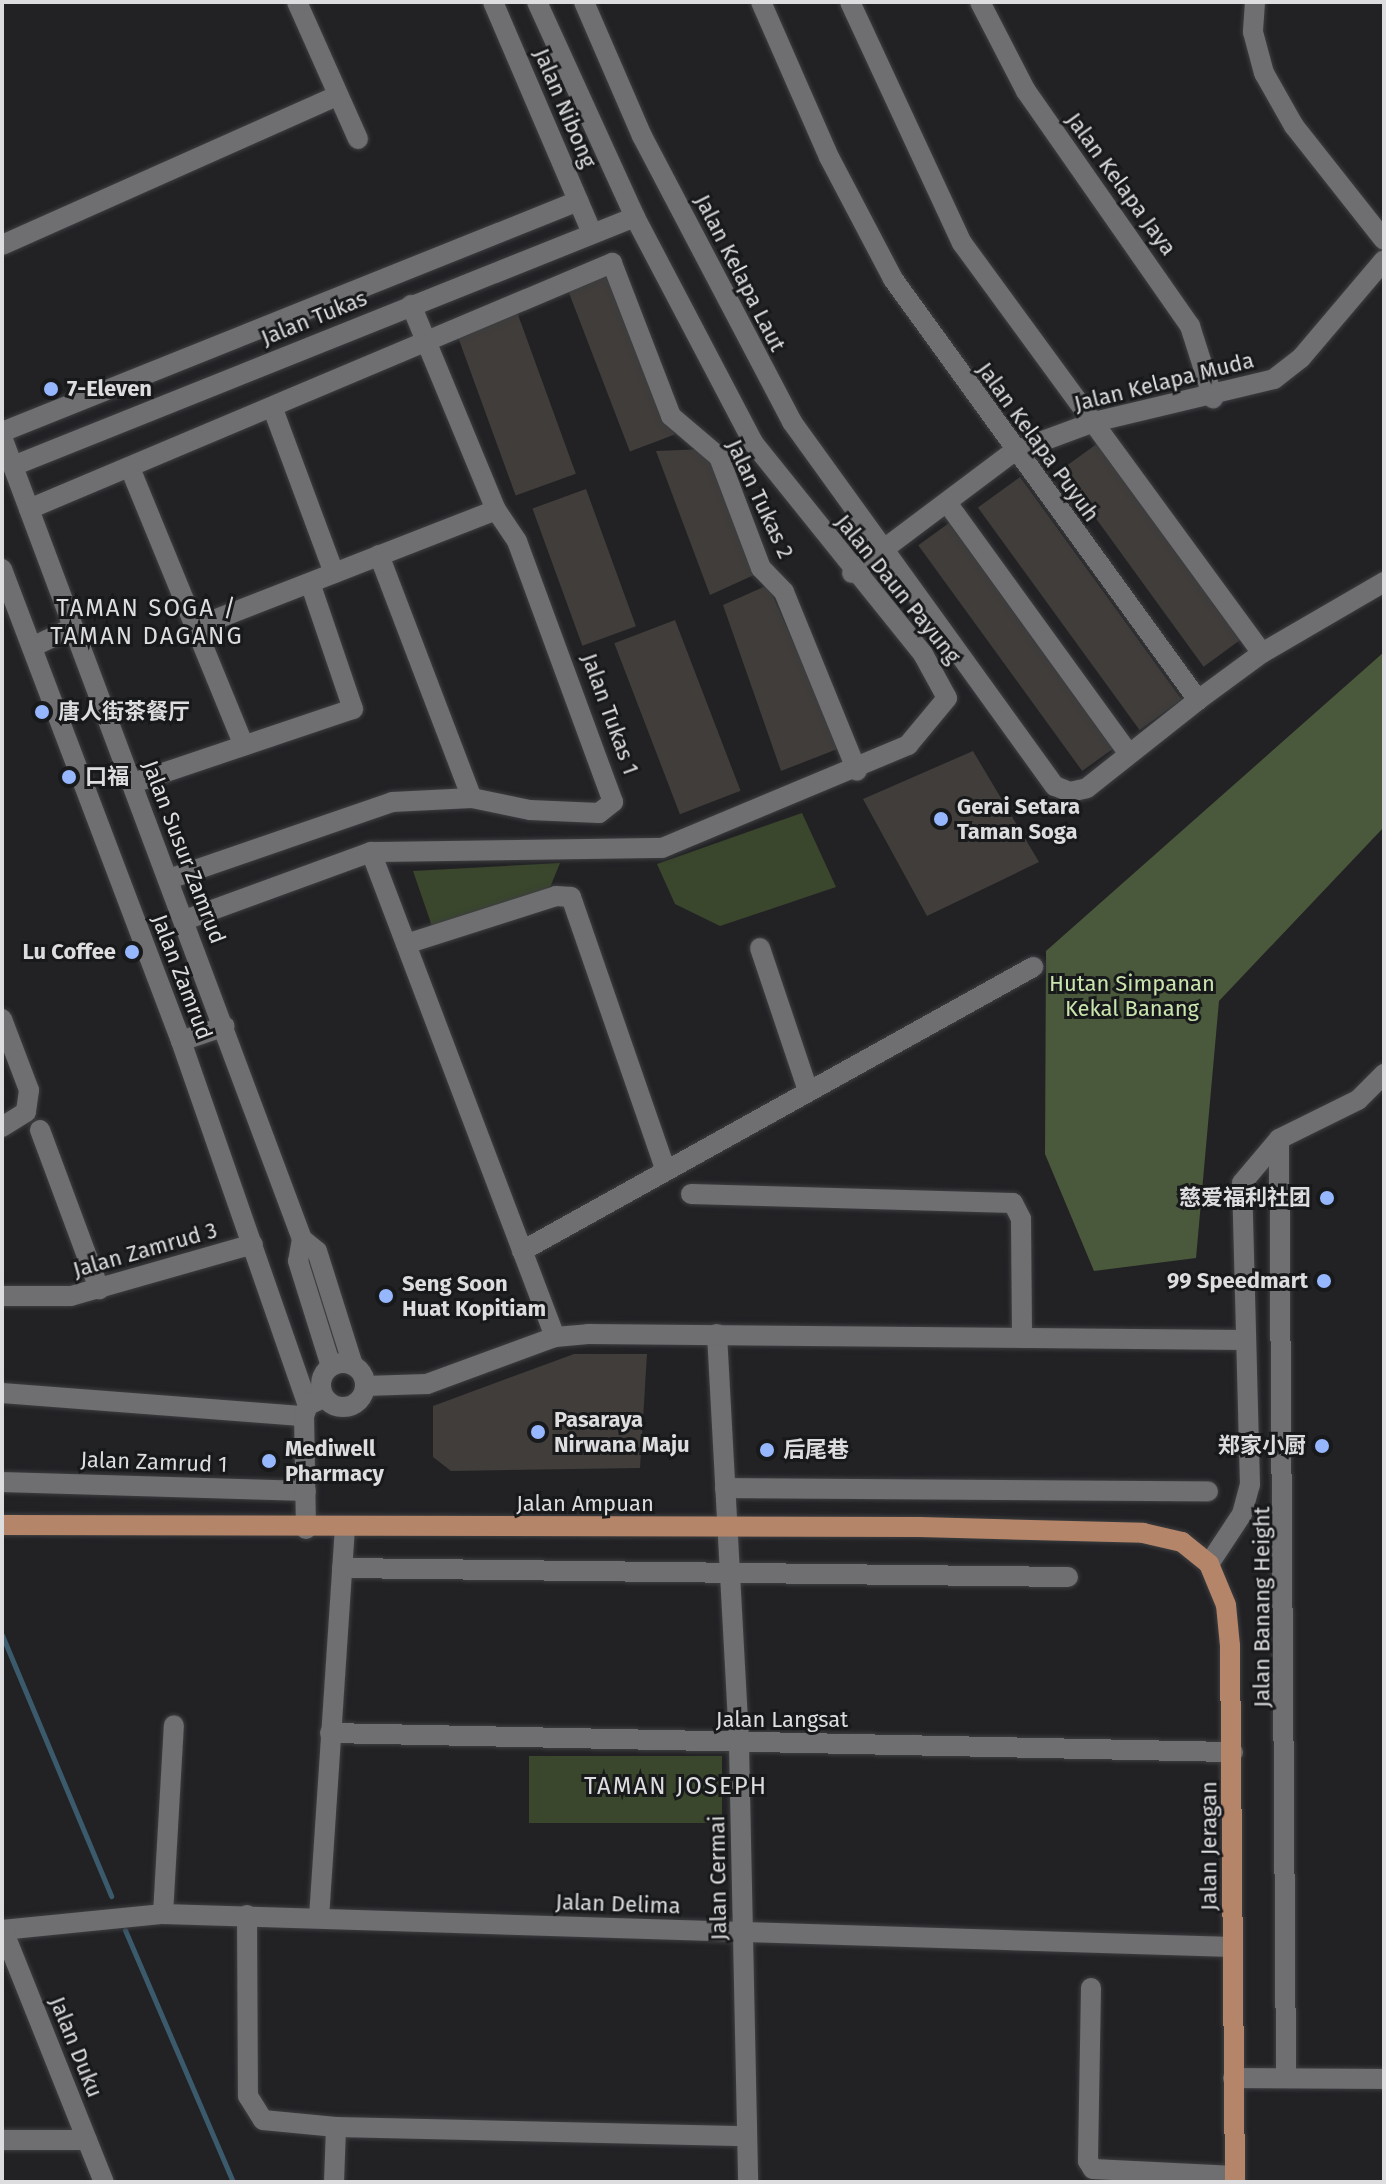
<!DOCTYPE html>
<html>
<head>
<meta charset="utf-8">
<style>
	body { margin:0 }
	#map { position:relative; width:1386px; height:2184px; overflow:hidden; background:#222225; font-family:"Fira Sans","Noto Sans SC",sans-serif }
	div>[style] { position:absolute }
	.green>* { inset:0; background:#3a472c; transform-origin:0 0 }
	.forest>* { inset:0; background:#4a583b }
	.stream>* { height:5px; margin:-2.5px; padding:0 2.5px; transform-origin:2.5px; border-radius:2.5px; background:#3b5b6d }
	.building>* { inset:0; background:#403d3b; transform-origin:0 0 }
	.roads { filter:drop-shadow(0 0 2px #3d3e40) drop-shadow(0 0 2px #3d3e40) }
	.street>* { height:20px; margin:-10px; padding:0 10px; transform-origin:10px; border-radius:10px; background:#6f6f72 }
	.secondary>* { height:20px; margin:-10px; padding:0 10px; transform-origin:10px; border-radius:10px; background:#6f6f72 }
	.secondary>.ring { margin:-10px; padding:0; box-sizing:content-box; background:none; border:20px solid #6f6f72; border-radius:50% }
	.primary>* { height:20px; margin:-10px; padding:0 10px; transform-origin:10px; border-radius:10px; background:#b5856a }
	.dots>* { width:22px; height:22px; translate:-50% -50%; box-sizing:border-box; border:4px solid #18191b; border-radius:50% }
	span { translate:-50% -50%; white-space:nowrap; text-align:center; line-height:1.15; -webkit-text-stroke:6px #18191b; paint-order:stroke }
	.street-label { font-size:22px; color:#dddddf }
	.poi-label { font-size:22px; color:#dddddf; font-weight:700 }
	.left { translate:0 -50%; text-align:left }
	.right { translate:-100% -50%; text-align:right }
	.park-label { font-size:22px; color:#c9e4ad }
	.neighbourhood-label { font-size:24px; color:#dddddf; letter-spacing:2px }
	.frame { position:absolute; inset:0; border:4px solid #dddddf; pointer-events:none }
</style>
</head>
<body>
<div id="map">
	<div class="green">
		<i style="clip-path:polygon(802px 813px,836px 887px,720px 926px,675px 904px,657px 864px)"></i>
		<i style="clip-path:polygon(560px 863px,549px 890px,433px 929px,413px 871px)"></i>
		<i style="left:529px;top:1756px;width:193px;height:67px"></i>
	</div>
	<div class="forest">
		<i style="clip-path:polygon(1384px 652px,1384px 827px,1219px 1001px,1196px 1258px,1094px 1271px,1045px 1154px,1046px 951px)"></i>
	</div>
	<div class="stream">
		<i style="left:2px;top:1635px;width:283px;rotate:67.3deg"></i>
		<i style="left:125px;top:1930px;width:274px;rotate:66.8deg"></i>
	</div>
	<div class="building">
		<i style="left:612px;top:271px;width:175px;height:48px;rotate:69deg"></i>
		<i style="left:517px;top:312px;width:172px;height:64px;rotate:70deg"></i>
		<i style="left:1098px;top:443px;width:243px;height:46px;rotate:54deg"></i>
		<i style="clip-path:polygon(705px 449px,754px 575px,710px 595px,656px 451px)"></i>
		<i style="left:1020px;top:477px;width:275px;height:52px;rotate:54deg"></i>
		<i style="left:586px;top:489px;width:146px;height:57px;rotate:70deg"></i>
		<i style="left:949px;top:523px;width:279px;height:38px;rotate:54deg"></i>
		<i style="clip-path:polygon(768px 585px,840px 748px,781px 771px,723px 605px)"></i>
		<i style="left:675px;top:620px;width:183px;height:65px;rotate:69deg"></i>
		<i style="clip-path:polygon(973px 751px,1039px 862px,927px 916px,863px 799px)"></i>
		<i style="clip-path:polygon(574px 1354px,647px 1354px,640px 1468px,451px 1471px,433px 1457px,433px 1406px)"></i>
	</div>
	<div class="roads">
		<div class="street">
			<i style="left:297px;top:2px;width:150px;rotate:66deg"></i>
			<i style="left:493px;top:2px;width:251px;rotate:66.8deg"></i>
			<i style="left:584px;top:2px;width:146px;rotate:66.6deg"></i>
			<i style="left:642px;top:136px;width:323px;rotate:62.3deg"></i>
			<i style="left:792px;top:422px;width:449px;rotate:54.2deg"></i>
			<i style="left:1055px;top:786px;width:16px;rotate:22deg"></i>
			<i style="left:1070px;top:792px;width:17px;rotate:-13deg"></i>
			<i style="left:1087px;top:788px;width:142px;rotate:-38.4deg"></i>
			<i style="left:761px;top:2px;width:169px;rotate:66.3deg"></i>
			<i style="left:829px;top:157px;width:138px;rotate:62.3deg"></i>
			<i style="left:893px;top:279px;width:520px;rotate:54.08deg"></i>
			<i style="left:1198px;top:700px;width:79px;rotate:-36.3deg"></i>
			<i style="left:1262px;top:653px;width:141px;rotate:-30.2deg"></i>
			<i style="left:850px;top:2px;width:266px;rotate:65.1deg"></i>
			<i style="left:962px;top:243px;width:508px;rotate:53.81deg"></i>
			<i style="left:980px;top:2px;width:100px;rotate:62.7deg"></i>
			<i style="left:1026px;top:91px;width:287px;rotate:55.1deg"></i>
			<i style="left:1190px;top:326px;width:76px;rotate:72.3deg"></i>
			<i style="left:1255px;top:2px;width:30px;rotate:94deg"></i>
			<i style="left:1253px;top:32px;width:42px;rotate:75deg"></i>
			<i style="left:1264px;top:73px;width:61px;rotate:60.5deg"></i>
			<i style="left:1294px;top:126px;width:145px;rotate:51.7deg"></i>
			<i style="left:2px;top:245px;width:367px;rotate:-24deg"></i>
			<i style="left:273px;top:409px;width:175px;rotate:69.6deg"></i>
			<i style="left:2px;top:432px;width:621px;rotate:-21.85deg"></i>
			<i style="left:13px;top:466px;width:670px;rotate:-21.82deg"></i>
			<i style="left:130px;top:468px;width:300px;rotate:67.7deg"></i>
			<i style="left:948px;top:504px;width:307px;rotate:54.1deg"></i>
			<i style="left:29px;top:509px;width:633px;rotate:-22.88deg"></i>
			<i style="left:612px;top:263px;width:164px;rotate:68.9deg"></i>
			<i style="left:671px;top:416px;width:63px;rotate:40.5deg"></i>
			<i style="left:719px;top:457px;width:119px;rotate:69.3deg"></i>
			<i style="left:761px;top:568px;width:33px;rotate:46deg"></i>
			<i style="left:784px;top:592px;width:193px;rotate:67.8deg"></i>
			<i style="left:379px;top:555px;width:260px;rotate:69.1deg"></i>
			<i style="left:2px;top:569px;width:505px;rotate:69.23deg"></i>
			<i style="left:181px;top:1041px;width:386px;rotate:70.8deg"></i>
			<i style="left:852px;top:573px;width:201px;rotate:-36.9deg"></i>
			<i style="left:1013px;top:452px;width:86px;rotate:-20.3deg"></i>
			<i style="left:1094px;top:422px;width:185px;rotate:-13.4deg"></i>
			<i style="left:1274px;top:379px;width:34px;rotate:-38deg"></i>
			<i style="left:1301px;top:358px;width:128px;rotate:-49.7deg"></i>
			<i style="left:196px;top:627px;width:322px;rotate:-21.3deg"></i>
			<i style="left:32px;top:647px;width:44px;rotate:-25.4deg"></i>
			<i style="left:133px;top:783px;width:232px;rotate:-18.6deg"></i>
			<i style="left:353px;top:709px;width:133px;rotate:-108.8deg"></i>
			<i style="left:371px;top:852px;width:519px;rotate:69.22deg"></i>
			<i style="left:169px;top:879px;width:236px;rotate:-19deg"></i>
			<i style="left:392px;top:802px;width:80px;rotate:-2.9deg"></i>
			<i style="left:472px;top:798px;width:59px;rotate:11.7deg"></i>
			<i style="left:530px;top:810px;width:69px;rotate:2.5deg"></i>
			<i style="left:599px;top:813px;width:18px;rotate:-38deg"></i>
			<i style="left:613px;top:802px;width:278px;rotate:-110.2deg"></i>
			<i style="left:517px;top:541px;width:37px;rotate:-124deg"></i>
			<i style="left:496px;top:510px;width:222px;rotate:-112.5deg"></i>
			<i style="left:406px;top:944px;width:157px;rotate:-17.7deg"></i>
			<i style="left:556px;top:896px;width:15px;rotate:4deg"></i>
			<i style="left:571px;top:897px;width:288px;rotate:70.9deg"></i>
			<i style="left:760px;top:948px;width:148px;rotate:71.4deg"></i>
			<i style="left:2px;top:1019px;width:76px;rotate:69.2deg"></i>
			<i style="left:29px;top:1090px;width:22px;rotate:98deg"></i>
			<i style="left:26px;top:1112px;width:28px;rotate:148deg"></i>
			<i style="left:181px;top:1041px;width:46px;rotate:-18.8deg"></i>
			<i style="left:40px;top:1130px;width:170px;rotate:69.6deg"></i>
			<i style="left:1279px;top:1139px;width:935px;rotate:89.57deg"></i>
			<i style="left:691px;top:1194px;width:322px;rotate:1.6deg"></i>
			<i style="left:1013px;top:1203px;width:18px;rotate:63deg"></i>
			<i style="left:1021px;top:1219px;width:119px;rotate:89.5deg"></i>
			<i style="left:522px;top:1251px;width:585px;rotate:-29.06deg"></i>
			<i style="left:2px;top:1296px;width:69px"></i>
			<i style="left:71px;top:1296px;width:189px;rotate:-15.9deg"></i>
			<i style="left:717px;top:1334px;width:412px;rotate:86.9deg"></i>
			<i style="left:739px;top:1745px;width:437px;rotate:88.8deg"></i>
			<i style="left:365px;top:1386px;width:62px;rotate:-1.8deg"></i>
			<i style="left:427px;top:1384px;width:136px;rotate:-20.2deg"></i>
			<i style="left:555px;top:1337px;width:33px;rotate:-5deg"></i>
			<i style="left:588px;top:1334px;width:656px;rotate:0.52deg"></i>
			<i style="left:2px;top:1393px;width:303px;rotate:4.4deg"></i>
			<i style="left:2px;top:1482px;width:304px;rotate:1.7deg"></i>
			<i style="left:725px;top:1488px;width:483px;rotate:0.4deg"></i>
			<i style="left:1209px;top:1564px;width:60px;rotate:-56.6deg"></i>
			<i style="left:1242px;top:1514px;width:30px;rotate:-75deg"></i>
			<i style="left:1250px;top:1485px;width:302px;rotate:-91.5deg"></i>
			<i style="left:1242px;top:1183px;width:57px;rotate:-49.9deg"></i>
			<i style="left:1279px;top:1139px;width:88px;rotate:-26.3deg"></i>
			<i style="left:1358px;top:1100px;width:37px;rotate:-45deg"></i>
			<i style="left:342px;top:1568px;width:726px;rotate:0.71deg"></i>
			<i style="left:330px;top:1733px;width:903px;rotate:1.21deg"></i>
			<i style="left:163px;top:1914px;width:189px;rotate:-86.7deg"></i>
			<i style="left:247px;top:1915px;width:181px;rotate:89.7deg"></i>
			<i style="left:248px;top:2096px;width:28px;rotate:58deg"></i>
			<i style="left:263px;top:2120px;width:73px;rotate:5.5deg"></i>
			<i style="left:336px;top:2127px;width:411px;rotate:1.3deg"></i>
			<i style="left:319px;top:1918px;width:390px;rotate:-86.2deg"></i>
			<i style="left:2px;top:1930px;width:162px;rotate:-5.7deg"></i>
			<i style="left:163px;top:1914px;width:1070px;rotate:1.77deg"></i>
			<i style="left:3px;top:1930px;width:271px;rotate:68.2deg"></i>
			<i style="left:1091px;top:1988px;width:173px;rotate:91deg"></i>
			<i style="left:1088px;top:2161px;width:9px;rotate:58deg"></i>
			<i style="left:1093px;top:2169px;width:142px;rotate:2.8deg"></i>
			<i style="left:1233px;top:2078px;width:151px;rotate:0.4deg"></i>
			<i style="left:2px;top:2140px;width:85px"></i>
			<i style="left:334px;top:2182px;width:55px;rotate:-87.9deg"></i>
		</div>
		<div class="secondary">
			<i style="left:2px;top:437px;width:856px;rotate:69.49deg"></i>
			<i style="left:185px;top:920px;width:198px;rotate:-20.1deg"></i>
			<i style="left:371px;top:852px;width:291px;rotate:-0.8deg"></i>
			<i style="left:662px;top:848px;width:267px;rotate:-22.7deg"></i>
			<i style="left:908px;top:745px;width:61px;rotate:-50.3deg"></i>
			<i style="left:947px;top:698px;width:50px;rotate:-118.6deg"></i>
			<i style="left:923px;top:654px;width:270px;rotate:-128.8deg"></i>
			<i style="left:754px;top:444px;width:256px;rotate:-117.7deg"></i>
			<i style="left:635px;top:217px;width:236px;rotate:-114.5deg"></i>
			<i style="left:302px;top:1239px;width:19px;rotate:39deg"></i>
			<i style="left:317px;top:1251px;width:120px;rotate:72.5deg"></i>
			<i style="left:302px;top:1239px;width:22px;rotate:100deg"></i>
			<i style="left:298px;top:1261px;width:110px;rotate:72.6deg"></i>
			<i class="ring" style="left:321px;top:1363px;width:24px;height:24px"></i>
			<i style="left:306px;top:1529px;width:113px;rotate:-91deg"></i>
			<i style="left:304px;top:1416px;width:12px;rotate:-70deg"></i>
			<i style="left:308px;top:1405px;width:17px;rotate:-24deg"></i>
		</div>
		<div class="primary">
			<i style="left:2px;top:1525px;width:918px;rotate:0.12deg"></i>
			<i style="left:920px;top:1527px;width:223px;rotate:1.5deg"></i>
			<i style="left:1143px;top:1533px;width:40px;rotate:13deg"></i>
			<i style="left:1182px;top:1542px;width:35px;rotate:39deg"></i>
			<i style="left:1209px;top:1564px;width:44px;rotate:67.5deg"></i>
			<i style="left:1226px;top:1605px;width:41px;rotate:84.4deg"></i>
			<i style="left:1230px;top:1646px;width:536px;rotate:89.47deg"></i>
		</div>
	</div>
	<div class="dots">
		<i style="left:51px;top:389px;background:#96b6fd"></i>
		<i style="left:42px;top:712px;background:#96b6fd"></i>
		<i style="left:69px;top:777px;background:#96b6fd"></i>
		<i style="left:941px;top:819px;background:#96b6fd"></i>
		<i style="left:132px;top:952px;background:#96b6fd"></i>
		<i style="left:1327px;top:1198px;background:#96b6fd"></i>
		<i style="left:1324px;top:1281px;background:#96b6fd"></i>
		<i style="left:386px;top:1296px;background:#96b6fd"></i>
		<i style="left:538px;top:1432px;background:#96b6fd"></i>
		<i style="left:1322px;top:1446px;background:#96b6fd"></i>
		<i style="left:767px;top:1450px;background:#96b6fd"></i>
		<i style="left:269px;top:1461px;background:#96b6fd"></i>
	</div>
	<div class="street-label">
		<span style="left:565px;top:108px;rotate:67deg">Jalan Nibong</span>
		<span style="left:1121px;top:184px;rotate:54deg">Jalan Kelapa Jaya</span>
		<span style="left:740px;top:273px;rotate:63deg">Jalan Kelapa Laut</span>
		<span style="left:314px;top:318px;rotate:-22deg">Jalan Tukas</span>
		<span style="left:1164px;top:382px;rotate:-14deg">Jalan Kelapa Muda</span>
		<span style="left:1038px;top:442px;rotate:54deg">Jalan Kelapa Puyuh</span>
		<span style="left:760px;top:499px;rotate:65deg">Jalan Tukas 2</span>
		<span style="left:898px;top:589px;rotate:51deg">Jalan Daun Payung</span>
		<span style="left:610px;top:714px;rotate:70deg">Jalan Tukas 1</span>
		<span style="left:184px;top:852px;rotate:69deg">Jalan Susur Zamrud</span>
		<span style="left:182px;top:977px;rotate:69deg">Jalan Zamrud</span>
		<span style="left:145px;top:1250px;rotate:-16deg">Jalan Zamrud 3</span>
		<span style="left:154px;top:1462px;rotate:2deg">Jalan Zamrud 1</span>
		<span style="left:585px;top:1504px">Jalan Ampuan</span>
		<span style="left:1262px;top:1607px;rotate:-90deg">Jalan Banang Height</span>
		<span style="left:782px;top:1720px">Jalan Langsat</span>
		<span style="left:1209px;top:1846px;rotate:-90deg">Jalan Jeragan</span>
		<span style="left:718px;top:1878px;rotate:-91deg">Jalan Cermai</span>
		<span style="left:618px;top:1904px;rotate:2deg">Jalan Delima</span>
		<span style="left:76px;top:2047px;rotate:68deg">Jalan Duku</span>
	</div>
	<div class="poi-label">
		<span class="left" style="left:67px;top:389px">7-Eleven</span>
		<span class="left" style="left:58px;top:712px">唐人街茶餐厅</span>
		<span class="left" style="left:85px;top:777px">口福</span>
		<span class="left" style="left:957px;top:819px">Gerai Setara<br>Taman Soga</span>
		<span class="right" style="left:116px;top:952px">Lu Coffee</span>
		<span class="right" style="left:1311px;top:1198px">慈爱福利社团</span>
		<span class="right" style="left:1308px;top:1281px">99 Speedmart</span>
		<span class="left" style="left:402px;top:1296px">Seng Soon<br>Huat Kopitiam</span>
		<span class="left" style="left:554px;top:1432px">Pasaraya<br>Nirwana Maju</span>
		<span class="right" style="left:1306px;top:1446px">郑家小厨</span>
		<span class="left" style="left:285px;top:1461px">Mediwell<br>Pharmacy</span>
		<span class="left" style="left:783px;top:1450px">后尾巷</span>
	</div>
	<div class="park-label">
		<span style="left:1132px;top:996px">Hutan Simpanan<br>Kekal Banang</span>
	</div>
	<div class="neighbourhood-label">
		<span style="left:147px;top:623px">TAMAN SOGA /<br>TAMAN DAGANG</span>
		<span style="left:676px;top:1787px">TAMAN JOSEPH</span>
	</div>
	<div class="frame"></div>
</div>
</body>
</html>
